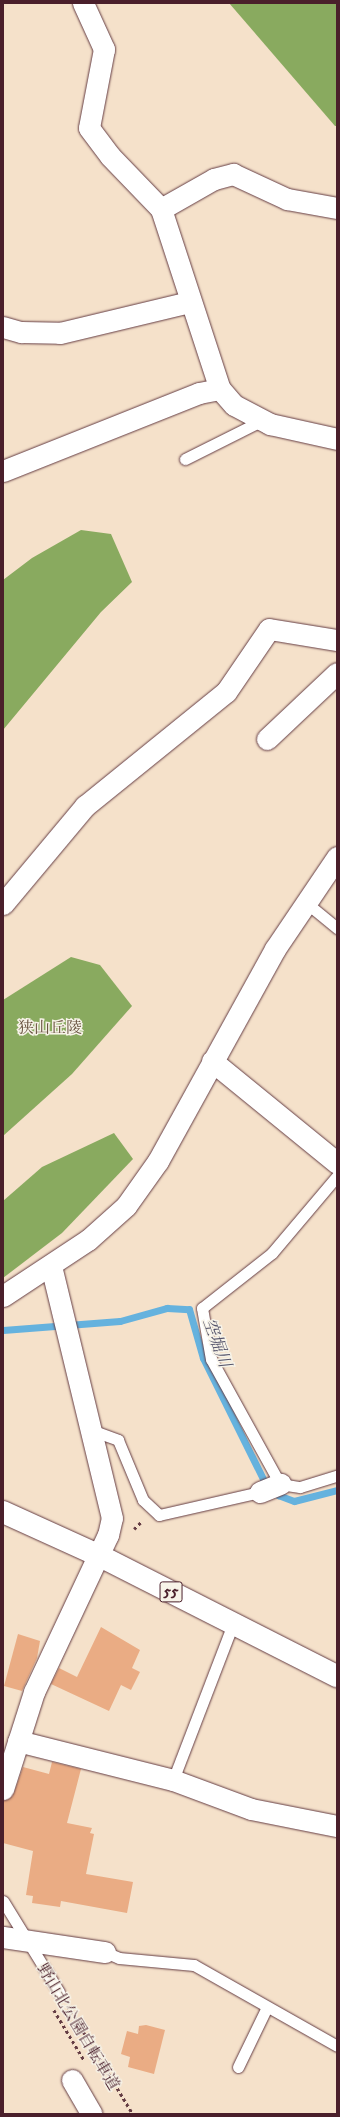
<!DOCTYPE html>
<html>
<head>
<meta charset="utf-8">
<style>
	body { margin:0 }
	#map { position:relative; width:340px; height:2117px; overflow:hidden; background:#f5e1ca; font-family:"IM FELL DW Pica","Noto Serif JP",serif }
	div>[style] { position:absolute }
	.forest>* { inset:0; background:#89aa5f }
	.stream>* { height:7px; margin:-3.5px; padding:0 3.5px; transform-origin:3.5px; border-radius:3.5px; background:#65b2de }
	.building>* { inset:0; background:#eaac84 }
	.path>* { height:2.5px; margin-top:-1.25px; transform-origin:0; background:repeating-linear-gradient(90deg,#643c43 0 3px,transparent 0 6px) }
	.roads { filter:drop-shadow(0 0 1px #643c43) drop-shadow(0 0 1px #643c43) }
	.lane>* { height:11px; margin:-5.5px; padding:0 5.5px; transform-origin:5.5px; border-radius:5.5px; background:#fff }
	.street>* { height:21px; margin:-10.5px; padding:0 10.5px; transform-origin:10.5px; border-radius:10.5px; background:#fff }
	.primary>* { height:22px; margin:-11px; padding:0 11px; transform-origin:11px; border-radius:11px; background:#fff }
	span { translate:-50% -50%; white-space:nowrap; text-align:center; line-height:1.15; -webkit-text-stroke:3px #f7f3e8; paint-order:stroke }
	.shield-label span { padding:1px 3px; background:#f7f3e8; border:1px solid; border-radius:3px; -webkit-text-stroke-width:0 }
	.shield-label { font-size:15px; color:#4a1f2b; font-weight:700 }
	.park-label { font-size:16px; color:#67513e }
	.street-label { font-size:16px; color:#4a1f2b }
	.water-label { font-size:17px; color:#53526a; font-style:italic }
	.frame { position:absolute; inset:0; border:4px solid #4a1f2b; pointer-events:none }
</style>
</head>
<body>
<div id="map">
	<div class="forest">
		<i style="clip-path:polygon(229px 3px,337px 3px,337px 126px,335px 126px)"></i>
		<i style="clip-path:polygon(81px 530px,111px 534px,132px 582px,101px 612px,3px 730px,3px 580px,32px 558px)"></i>
		<i style="clip-path:polygon(71px 957px,100px 965px,132px 1006px,72px 1074px,3px 1136px,3px 1000px)"></i>
		<i style="clip-path:polygon(114px 1133px,133px 1159px,62px 1233px,3px 1278px,3px 1201px,42px 1167px)"></i>
	</div>
	<div class="stream">
		<i style="left:3px;top:1330px;width:117px;rotate:-4.4deg"></i>
		<i style="left:120px;top:1321px;width:49px;rotate:-15.5deg"></i>
		<i style="left:167px;top:1308px;width:22px;rotate:3deg"></i>
		<i style="left:189px;top:1309px;width:51px;rotate:74.1deg"></i>
		<i style="left:203px;top:1358px;width:140px;rotate:63.6deg"></i>
		<i style="left:265px;top:1483px;width:18px;rotate:43deg"></i>
		<i style="left:278px;top:1495px;width:17px;rotate:21deg"></i>
		<i style="left:294px;top:1501px;width:44px;rotate:-14.3deg"></i>
	</div>
	<div class="building">
		<i style="clip-path:polygon(101px 1627px,140px 1650px,132px 1668px,140px 1672px,131px 1690px,121px 1685px,109px 1711px,51px 1684px,59px 1668px,77px 1677px)"></i>
		<i style="clip-path:polygon(18px 1634px,40px 1641px,37px 1658px,22px 1691px,4px 1686px)"></i>
		<i style="clip-path:polygon(52px 1762px,81px 1769px,67px 1823px,92px 1828px,90px 1833px,94px 1834px,86px 1874px,133px 1882px,127px 1913px,61px 1901px,60px 1907px,32px 1903px,33px 1896px,26px 1895px,33px 1851px,3px 1843px,3px 1801px,14px 1793px,23px 1767px,49px 1774px)"></i>
		<i style="clip-path:polygon(146px 2025px,165px 2030px,154px 2074px,128px 2067px,130px 2057px,121px 2054px,127px 2031px,138px 2034px,139px 2026px)"></i>
	</div>
	<div class="path">
		<i style="left:134px;top:1529px;width:10px;rotate:-45deg"></i>
		<i style="left:68px;top:2006px;width:126px;rotate:59deg"></i>
		<i style="left:54px;top:2010px;width:58px;rotate:59deg"></i>
	</div>
	<div class="roads">
		<div class="lane">
			<i style="left:185px;top:459px;width:87px;rotate:-26.6deg"></i>
			<i style="left:304px;top:901px;width:43px;rotate:39.3deg"></i>
			<i style="left:337px;top:1176px;width:101px;rotate:130.2deg"></i>
			<i style="left:272px;top:1253px;width:89px;rotate:141.8deg"></i>
			<i style="left:202px;top:1308px;width:52px;rotate:80deg"></i>
			<i style="left:211px;top:1359px;width:143px;rotate:61.1deg"></i>
			<i style="left:280px;top:1484px;width:20px;rotate:9deg"></i>
			<i style="left:300px;top:1487px;width:39px;rotate:-17deg"></i>
			<i style="left:91px;top:1430px;width:29px;rotate:20deg"></i>
			<i style="left:118px;top:1440px;width:65px;rotate:67.4deg"></i>
			<i style="left:143px;top:1500px;width:22px;rotate:43deg"></i>
			<i style="left:159px;top:1515px;width:104px;rotate:-12.8deg"></i>
			<i style="left:173px;top:1780px;width:167px;rotate:-69deg"></i>
			<i style="left:3px;top:1901px;width:107px;rotate:58.4deg"></i>
			<i style="left:105px;top:1952px;width:15px;rotate:23deg"></i>
			<i style="left:119px;top:1958px;width:75px;rotate:5.3deg"></i>
			<i style="left:194px;top:1965px;width:164px;rotate:29.5deg"></i>
			<i style="left:238px;top:2067px;width:64px;rotate:-64.2deg"></i>
		</div>
		<div class="street">
			<i style="left:83px;top:3px;width:51px;rotate:65.5deg"></i>
			<i style="left:104px;top:49px;width:80px;rotate:100.8deg"></i>
			<i style="left:89px;top:128px;width:35px;rotate:53deg"></i>
			<i style="left:110px;top:156px;width:74px;rotate:46.1deg"></i>
			<i style="left:161px;top:209px;width:189px;rotate:71.9deg"></i>
			<i style="left:220px;top:389px;width:21px;rotate:49deg"></i>
			<i style="left:234px;top:405px;width:41px;rotate:27.8deg"></i>
			<i style="left:270px;top:424px;width:69px;rotate:12.6deg"></i>
			<i style="left:161px;top:209px;width:61px;rotate:-29.5deg"></i>
			<i style="left:214px;top:179px;width:20px;rotate:-15deg"></i>
			<i style="left:233px;top:174px;width:60px;rotate:24.8deg"></i>
			<i style="left:287px;top:199px;width:51px;rotate:10.2deg"></i>
			<i style="left:3px;top:327px;width:19px;rotate:16deg"></i>
			<i style="left:21px;top:332px;width:39px;rotate:1deg"></i>
			<i style="left:60px;top:333px;width:133px;rotate:-13.5deg"></i>
			<i style="left:3px;top:471px;width:211px;rotate:-21.7deg"></i>
			<i style="left:199px;top:393px;width:21px;rotate:-11deg"></i>
			<i style="left:267px;top:739px;width:96px;rotate:-43.3deg"></i>
			<i style="left:3px;top:904px;width:128px;rotate:-50.1deg"></i>
			<i style="left:85px;top:806px;width:181px;rotate:-39deg"></i>
			<i style="left:226px;top:692px;width:76px;rotate:-55.7deg"></i>
			<i style="left:269px;top:629px;width:69px;rotate:9.2deg"></i>
			<i style="left:212px;top:1061px;width:161px;rotate:39.2deg"></i>
			<i style="left:3px;top:1296px;width:102px;rotate:-33.4deg"></i>
			<i style="left:88px;top:1240px;width:51px;rotate:-41.8deg"></i>
			<i style="left:126px;top:1206px;width:55px;rotate:-54.6deg"></i>
			<i style="left:158px;top:1161px;width:242px;rotate:-61.1deg"></i>
			<i style="left:275px;top:949px;width:111px;rotate:-56deg"></i>
			<i style="left:260px;top:1492px;width:22px;rotate:-22deg"></i>
			<i style="left:18px;top:1741px;width:160px;rotate:14.1deg"></i>
			<i style="left:173px;top:1780px;width:83px;rotate:20.4deg"></i>
			<i style="left:251px;top:1809px;width:88px;rotate:11.2deg"></i>
			<i style="left:3px;top:1789px;width:102px;rotate:-72.3deg"></i>
			<i style="left:34px;top:1692px;width:174px;rotate:-64.8deg"></i>
			<i style="left:108px;top:1535px;width:17px;rotate:-77deg"></i>
			<i style="left:112px;top:1518px;width:259px;rotate:-103.6deg"></i>
			<i style="left:3px;top:1937px;width:103px;rotate:8.4deg"></i>
			<i style="left:72px;top:2080px;width:39px;rotate:60deg"></i>
		</div>
		<div class="primary">
			<i style="left:3px;top:1512px;width:104px;rotate:24.4deg"></i>
			<i style="left:98px;top:1555px;width:268px;rotate:26.9deg"></i>
		</div>
	</div>
	<div class="shield-label">
		<span style="left:171px;top:1592px">55</span>
	</div>
	<div class="park-label">
		<span style="left:50px;top:1028px">狭山丘陵</span>
	</div>
	<div class="street-label">
		<span style="left:78px;top:2027px;rotate:59deg">野山北公園自転車道</span>
	</div>
	<div class="water-label">
		<span style="left:216px;top:1343px;rotate:70deg">空堀川</span>
	</div>
	<div class="frame"></div>
</div>
</body>
</html>
